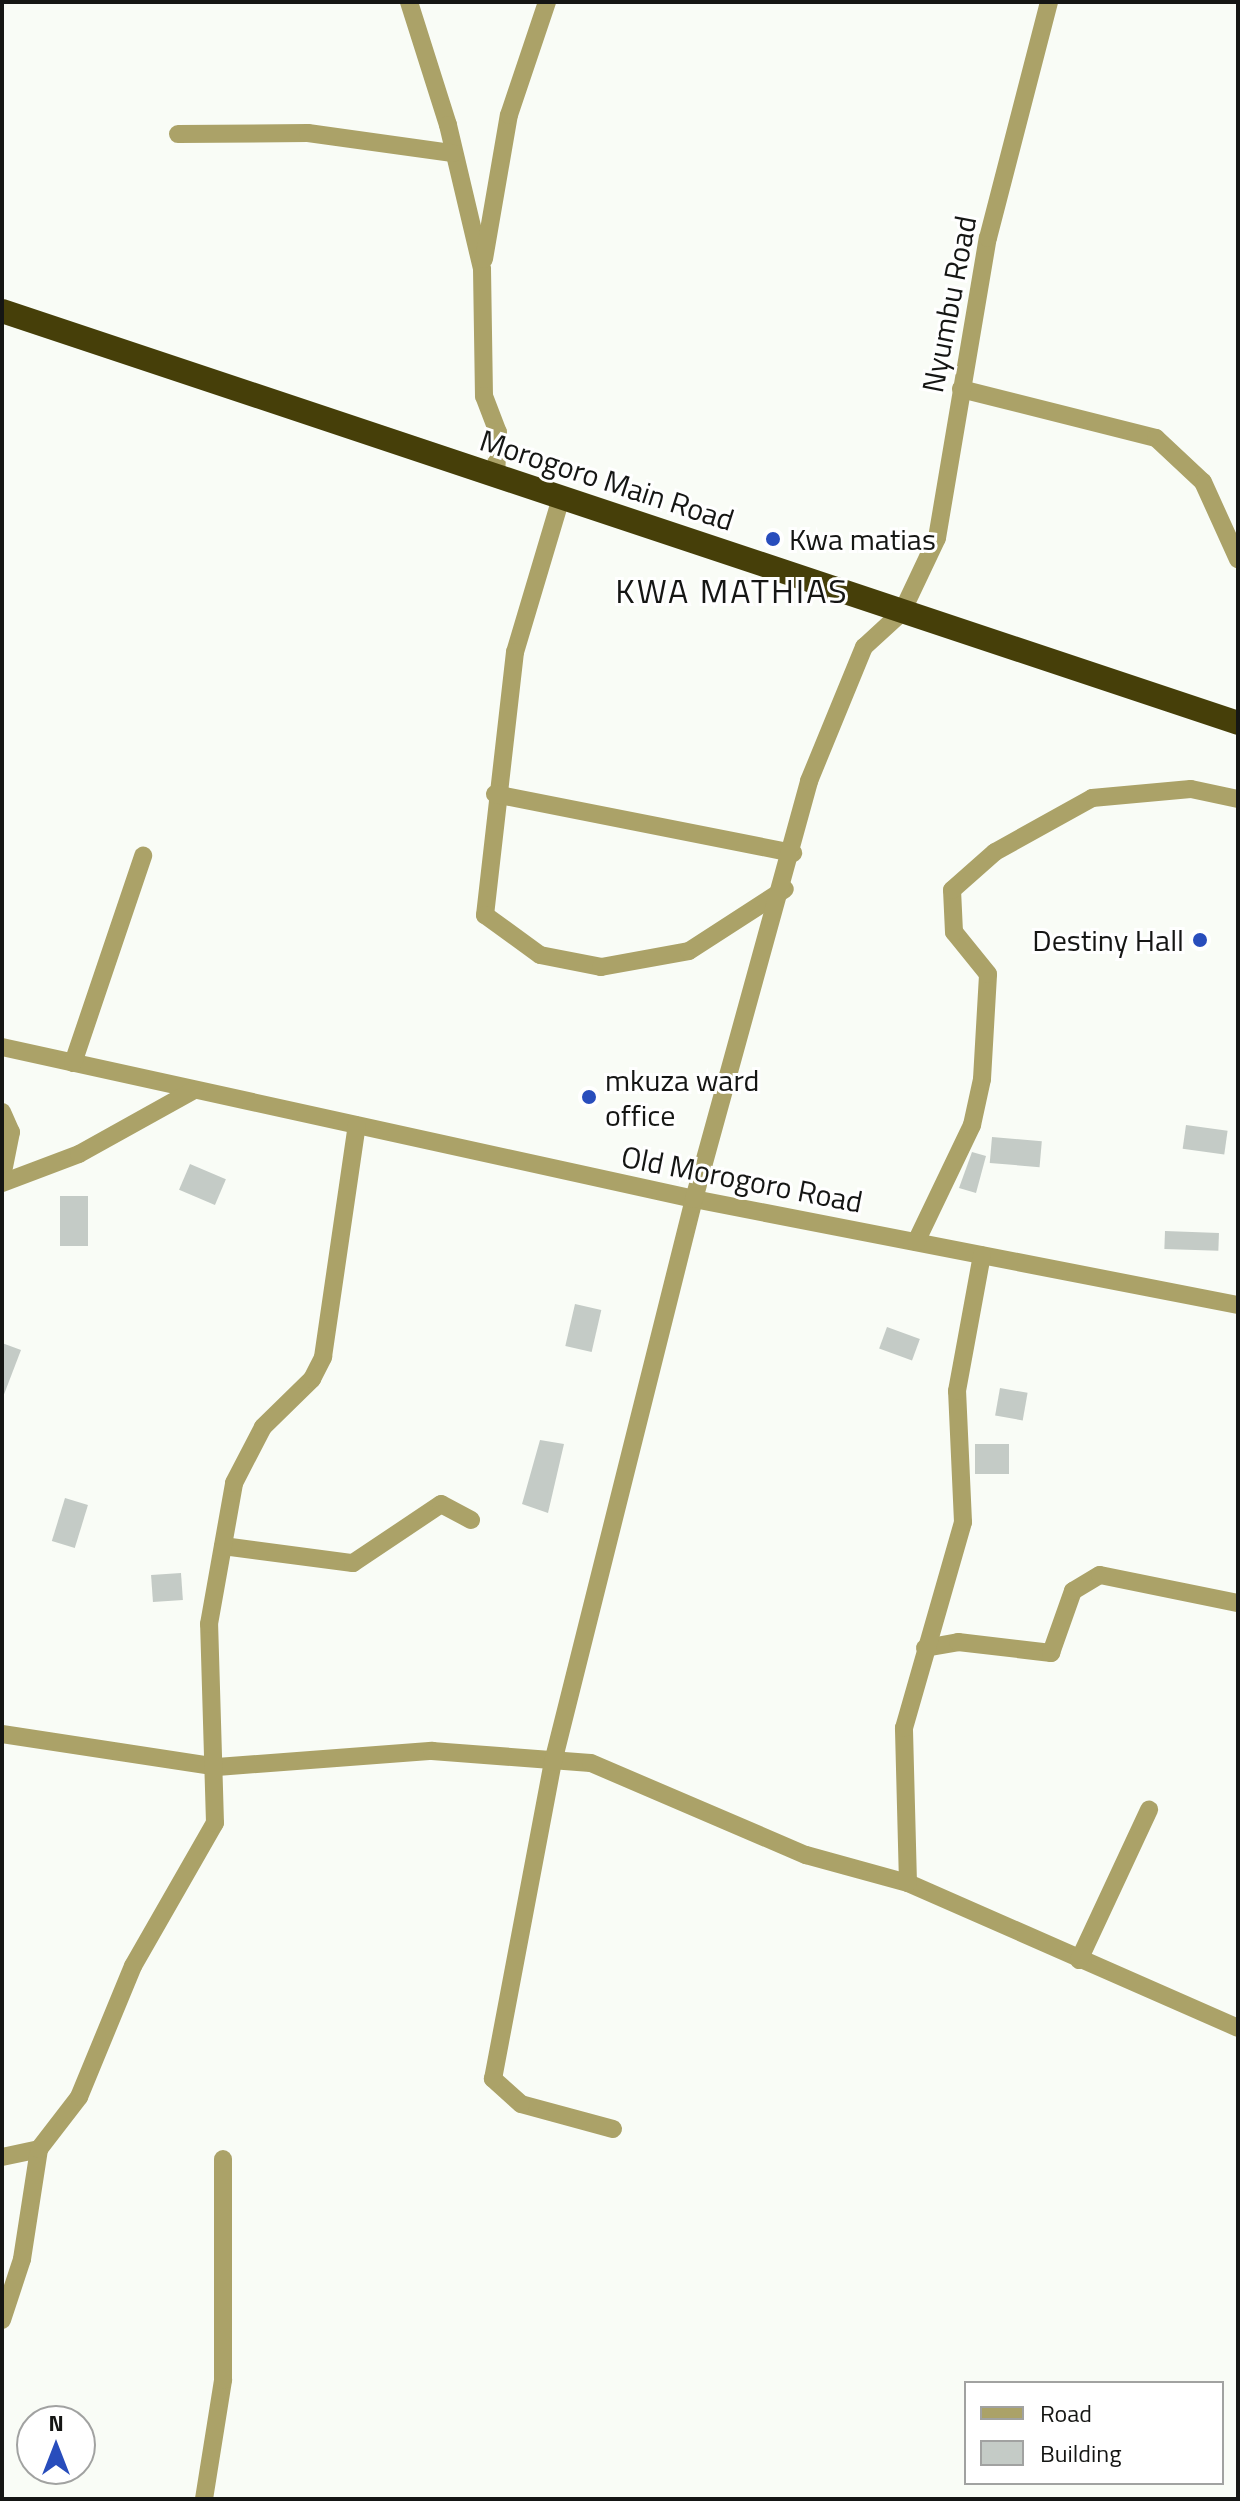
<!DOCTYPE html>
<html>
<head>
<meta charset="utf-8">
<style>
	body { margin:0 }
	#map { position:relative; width:1240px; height:2501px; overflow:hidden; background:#f9fcf6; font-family:"Titillium Web",sans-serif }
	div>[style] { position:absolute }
	.building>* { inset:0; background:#c4cbc6; transform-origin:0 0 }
	.minor>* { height:18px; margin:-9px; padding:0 9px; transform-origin:9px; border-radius:9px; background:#aba268 }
	.highway>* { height:24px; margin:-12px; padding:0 12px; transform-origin:12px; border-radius:12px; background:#463f09 }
	.dots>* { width:22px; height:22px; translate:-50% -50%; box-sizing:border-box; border:4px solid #fff; border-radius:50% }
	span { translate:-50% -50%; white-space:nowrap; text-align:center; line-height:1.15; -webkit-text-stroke:6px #fff; paint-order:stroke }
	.street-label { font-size:30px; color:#151614 }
	.poi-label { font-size:30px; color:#151614 }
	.left { translate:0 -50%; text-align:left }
	.right { translate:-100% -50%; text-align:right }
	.quarter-label { font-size:34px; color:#151614; letter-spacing:2px }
	.frame { position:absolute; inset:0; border:4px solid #151614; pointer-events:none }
	.legend { position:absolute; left:964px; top:2381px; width:260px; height:104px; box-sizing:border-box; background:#fff; border:2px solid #a1a2a1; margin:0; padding:10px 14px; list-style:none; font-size:24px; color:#151614 }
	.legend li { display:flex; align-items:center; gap:16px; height:40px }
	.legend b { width:40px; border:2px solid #a1a2a1 }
	.north { position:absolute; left:16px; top:2405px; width:80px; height:80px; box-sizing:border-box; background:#fff; border:2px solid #a1a2a1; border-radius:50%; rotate:0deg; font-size:22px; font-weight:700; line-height:32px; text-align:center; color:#151614 }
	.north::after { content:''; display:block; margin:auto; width:28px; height:36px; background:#284dbc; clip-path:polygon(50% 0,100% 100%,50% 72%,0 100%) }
</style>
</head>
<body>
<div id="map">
	<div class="building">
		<i style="left:1186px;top:1125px;width:42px;height:24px;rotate:8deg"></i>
		<i style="left:992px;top:1137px;width:50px;height:26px;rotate:5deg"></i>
		<i style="clip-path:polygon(972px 1152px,986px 1156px,976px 1193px,959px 1188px)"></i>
		<i style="left:190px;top:1164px;width:39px;height:28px;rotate:23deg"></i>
		<i style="left:60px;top:1196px;width:28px;height:50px"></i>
		<i style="left:1165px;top:1231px;width:54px;height:18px;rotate:2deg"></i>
		<i style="left:575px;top:1304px;width:27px;height:43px;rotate:13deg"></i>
		<i style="left:887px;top:1327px;width:35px;height:23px;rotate:20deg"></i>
		<i style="clip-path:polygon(2px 1343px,21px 1350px,3px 1397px,2px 1397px)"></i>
		<i style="left:1000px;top:1388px;width:28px;height:28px;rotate:10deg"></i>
		<i style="clip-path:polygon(540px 1440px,564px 1444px,548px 1513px,522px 1504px)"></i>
		<i style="left:1009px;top:1444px;width:30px;height:34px;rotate:90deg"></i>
		<i style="left:65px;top:1498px;width:24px;height:45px;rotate:17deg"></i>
		<i style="left:181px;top:1573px;width:27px;height:30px;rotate:86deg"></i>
	</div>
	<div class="minor">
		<i style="left:409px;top:2px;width:129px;rotate:72.4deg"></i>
		<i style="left:448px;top:125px;width:148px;rotate:76.7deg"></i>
		<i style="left:482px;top:269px;width:127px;rotate:89.1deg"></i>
		<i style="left:484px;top:396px;width:39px;rotate:69deg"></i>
		<i style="left:498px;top:432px;width:45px;rotate:92.5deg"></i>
		<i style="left:178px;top:134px;width:130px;rotate:-0.4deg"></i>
		<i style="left:308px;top:133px;width:146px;rotate:7.9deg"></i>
		<i style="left:484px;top:259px;width:146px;rotate:-80.2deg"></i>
		<i style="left:509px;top:115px;width:119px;rotate:-71.4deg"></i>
		<i style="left:961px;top:389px;width:201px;rotate:14.1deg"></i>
		<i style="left:1156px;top:438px;width:64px;rotate:43.1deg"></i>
		<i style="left:1203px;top:482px;width:85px;rotate:65.6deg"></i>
		<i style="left:561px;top:498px;width:161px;rotate:106.6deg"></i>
		<i style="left:515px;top:652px;width:265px;rotate:96.5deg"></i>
		<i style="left:485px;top:915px;width:68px;rotate:36deg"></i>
		<i style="left:540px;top:955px;width:62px;rotate:11.1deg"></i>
		<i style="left:601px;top:967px;width:89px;rotate:-10.3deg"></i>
		<i style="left:689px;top:951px;width:114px;rotate:-32.9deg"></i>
		<i style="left:495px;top:794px;width:304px;rotate:11.2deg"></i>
		<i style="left:2px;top:1047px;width:708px;rotate:12.39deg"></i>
		<i style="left:694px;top:1199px;width:554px;rotate:11.03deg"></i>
		<i style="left:73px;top:1063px;width:219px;rotate:-71.3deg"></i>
		<i style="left:2px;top:1112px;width:22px;rotate:66deg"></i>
		<i style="left:11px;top:1132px;width:46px;rotate:101.3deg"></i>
		<i style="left:2px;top:1183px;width:82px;rotate:-20.6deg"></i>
		<i style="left:79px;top:1154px;width:132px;rotate:-29.1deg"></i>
		<i style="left:916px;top:1242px;width:130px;rotate:-64.4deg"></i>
		<i style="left:972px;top:1125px;width:47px;rotate:-77.7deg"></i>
		<i style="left:982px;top:1079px;width:105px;rotate:-86.7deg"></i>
		<i style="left:988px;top:974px;width:54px;rotate:-129deg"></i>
		<i style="left:954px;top:932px;width:42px;rotate:-92.7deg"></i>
		<i style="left:952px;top:890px;width:57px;rotate:-41.5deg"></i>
		<i style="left:995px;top:852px;width:111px;rotate:-29.1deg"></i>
		<i style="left:1092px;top:798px;width:99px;rotate:-5.2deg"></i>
		<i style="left:1191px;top:789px;width:48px;rotate:12deg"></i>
		<i style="left:223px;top:1546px;width:131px;rotate:7.5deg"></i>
		<i style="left:353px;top:1563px;width:106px;rotate:-33.8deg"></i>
		<i style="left:441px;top:1504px;width:34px;rotate:28deg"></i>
		<i style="left:925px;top:1648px;width:34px;rotate:-10deg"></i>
		<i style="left:958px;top:1642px;width:94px;rotate:6.7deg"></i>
		<i style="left:1051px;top:1653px;width:66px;rotate:-70.5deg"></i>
		<i style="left:1073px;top:1591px;width:31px;rotate:-31deg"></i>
		<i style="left:1100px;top:1575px;width:141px;rotate:11.5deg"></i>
		<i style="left:2px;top:1734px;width:218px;rotate:8.7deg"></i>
		<i style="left:217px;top:1767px;width:216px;rotate:-4.3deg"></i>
		<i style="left:432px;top:1751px;width:159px;rotate:4.3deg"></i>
		<i style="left:591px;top:1763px;width:234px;rotate:23.2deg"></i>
		<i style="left:806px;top:1855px;width:106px;rotate:15.4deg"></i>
		<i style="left:908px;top:1883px;width:360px;rotate:23.7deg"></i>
		<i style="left:908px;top:1883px;width:155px;rotate:-91.5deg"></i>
		<i style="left:904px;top:1728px;width:214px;rotate:-74deg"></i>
		<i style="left:963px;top:1522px;width:131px;rotate:-92.6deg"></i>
		<i style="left:957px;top:1391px;width:138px;rotate:-79.6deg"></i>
		<i style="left:1079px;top:1960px;width:166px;rotate:-65deg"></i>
		<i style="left:613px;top:2129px;width:95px;rotate:-164.8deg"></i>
		<i style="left:521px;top:2104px;width:38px;rotate:-138deg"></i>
		<i style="left:493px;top:2079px;width:323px;rotate:-79.3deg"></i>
		<i style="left:553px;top:1762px;width:580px;rotate:-75.94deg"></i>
		<i style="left:694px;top:1199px;width:434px;rotate:-74.6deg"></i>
		<i style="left:809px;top:781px;width:145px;rotate:-67.7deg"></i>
		<i style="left:864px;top:647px;width:52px;rotate:-42.6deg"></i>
		<i style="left:902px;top:612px;width:82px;rotate:-64.7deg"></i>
		<i style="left:937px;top:538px;width:304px;rotate:-80.4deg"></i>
		<i style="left:988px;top:238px;width:244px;rotate:-75.5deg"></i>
		<i style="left:2px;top:2157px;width:38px;rotate:-12deg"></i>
		<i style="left:2px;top:2320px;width:64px;rotate:-71.8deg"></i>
		<i style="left:22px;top:2259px;width:111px;rotate:-81.2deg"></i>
		<i style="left:39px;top:2149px;width:66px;rotate:-52.4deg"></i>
		<i style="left:79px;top:2097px;width:142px;rotate:-67.6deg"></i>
		<i style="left:133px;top:1966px;width:165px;rotate:-60.2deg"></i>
		<i style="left:215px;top:1823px;width:199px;rotate:-91.7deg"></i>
		<i style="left:209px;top:1624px;width:143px;rotate:-79.9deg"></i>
		<i style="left:234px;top:1483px;width:63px;rotate:-62.6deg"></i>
		<i style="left:263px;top:1427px;width:69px;rotate:-44.4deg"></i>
		<i style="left:312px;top:1379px;width:25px;rotate:-63deg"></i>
		<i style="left:323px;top:1357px;width:234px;rotate:-81.7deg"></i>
		<i style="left:204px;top:2499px;width:121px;rotate:-80.9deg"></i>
		<i style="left:223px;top:2380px;width:221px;rotate:-90deg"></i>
	</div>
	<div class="highway">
		<i style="left:2px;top:311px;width:1303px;rotate:18.43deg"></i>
	</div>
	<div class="dots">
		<i style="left:773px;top:539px;background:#284dbc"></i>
		<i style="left:1200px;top:940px;background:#284dbc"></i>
		<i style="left:589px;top:1097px;background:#284dbc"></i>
	</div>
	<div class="street-label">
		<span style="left:949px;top:304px;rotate:-79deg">Nyumbu Road</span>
		<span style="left:607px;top:480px;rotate:18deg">Morogoro Main Road</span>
		<span style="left:742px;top:1179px;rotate:11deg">Old Morogoro Road</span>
	</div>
	<div class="poi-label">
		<span class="left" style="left:789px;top:539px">Kwa matias</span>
		<span class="right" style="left:1184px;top:940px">Destiny Hall</span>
		<span class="left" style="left:605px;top:1097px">mkuza ward<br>office</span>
	</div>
	<div class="quarter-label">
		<span style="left:732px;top:591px">KWA MATHIAS</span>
	</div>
	<div class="frame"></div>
	<ul class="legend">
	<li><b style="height:10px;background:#aba268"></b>Road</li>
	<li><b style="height:22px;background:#c4cbc6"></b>Building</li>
	</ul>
	<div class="north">N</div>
</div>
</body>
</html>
